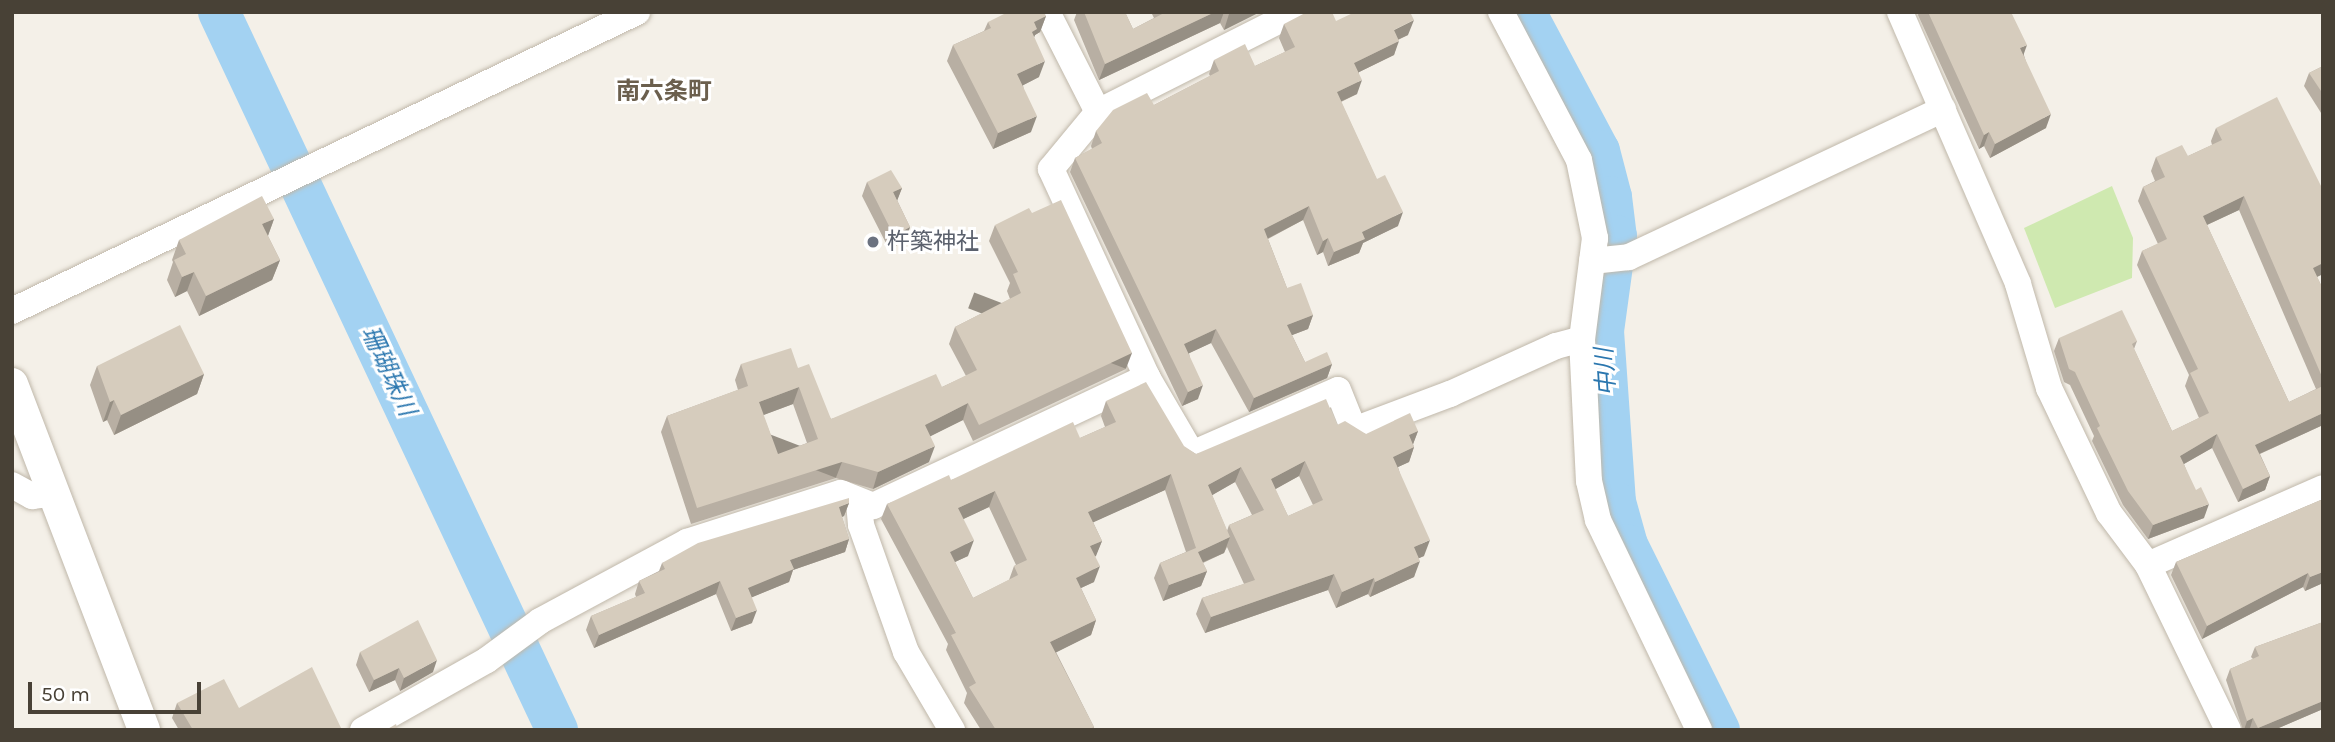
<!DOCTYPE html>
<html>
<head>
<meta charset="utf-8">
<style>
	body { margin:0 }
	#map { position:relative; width:2335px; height:742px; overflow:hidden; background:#f4f0e8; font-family:Karla,"Noto Sans JP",sans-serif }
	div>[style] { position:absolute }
	.green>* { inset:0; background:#cfe9b0 }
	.river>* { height:42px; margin:-21px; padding:0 21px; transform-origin:21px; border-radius:21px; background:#a3d2f2 }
	.roads { filter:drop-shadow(0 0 2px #c0b8aa) drop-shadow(0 0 2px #c0b8aa) }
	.minor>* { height:26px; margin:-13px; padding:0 13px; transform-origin:13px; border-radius:13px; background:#fff }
	.tertiary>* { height:32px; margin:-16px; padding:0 16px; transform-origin:16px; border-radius:16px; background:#fff }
	.wall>* { inset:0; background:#b8afa3 }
	.shaded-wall>* { inset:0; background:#968f84; transform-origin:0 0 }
	.building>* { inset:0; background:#d6ccbd }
	.dots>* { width:19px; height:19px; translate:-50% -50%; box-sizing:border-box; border:4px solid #fff; border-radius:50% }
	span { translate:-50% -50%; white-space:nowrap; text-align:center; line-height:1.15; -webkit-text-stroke:6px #fff; paint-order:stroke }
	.worship-label { font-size:23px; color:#5b616d }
	.left { translate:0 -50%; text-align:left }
	.neighbourhood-label { font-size:24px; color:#6b5f4d; font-weight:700 }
	.water-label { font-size:24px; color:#2b77af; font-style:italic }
	.frame { position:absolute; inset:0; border:14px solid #484136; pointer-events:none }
	.scale { position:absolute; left:28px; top:682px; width:173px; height:32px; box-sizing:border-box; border:4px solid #484136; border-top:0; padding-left:9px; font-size:21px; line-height:24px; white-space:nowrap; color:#484136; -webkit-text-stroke:5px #fff; paint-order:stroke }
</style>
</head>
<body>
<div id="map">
	<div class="green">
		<i style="clip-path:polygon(2112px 186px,2133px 238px,2132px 278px,2055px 308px,2024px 228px)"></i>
	</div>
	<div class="river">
		<i style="left:219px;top:12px;width:794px;rotate:64.79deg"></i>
		<i style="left:1525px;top:12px;width:157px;rotate:62deg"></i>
		<i style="left:1599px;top:151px;width:48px;rotate:75.4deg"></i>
		<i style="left:1611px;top:197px;width:39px;rotate:83deg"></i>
		<i style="left:1616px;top:236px;width:96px;rotate:97.8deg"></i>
		<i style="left:1603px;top:331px;width:171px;rotate:86deg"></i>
		<i style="left:1615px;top:502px;width:45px;rotate:74.4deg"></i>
		<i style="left:1627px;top:545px;width:207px;rotate:63.6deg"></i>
	</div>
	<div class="roads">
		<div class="minor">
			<i style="left:1047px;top:12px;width:112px;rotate:63deg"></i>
			<i style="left:1296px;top:12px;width:222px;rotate:153.2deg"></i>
			<i style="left:1098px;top:112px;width:74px;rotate:129.5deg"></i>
			<i style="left:1051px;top:169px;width:229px;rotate:65.2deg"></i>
			<i style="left:1147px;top:377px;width:89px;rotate:59.7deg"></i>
			<i style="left:1192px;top:454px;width:159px;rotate:-23.7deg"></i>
			<i style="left:1338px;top:390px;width:43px;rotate:68.2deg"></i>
			<i style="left:1354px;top:430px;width:103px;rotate:-20.6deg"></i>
			<i style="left:1450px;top:394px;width:116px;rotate:-24.4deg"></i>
			<i style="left:1556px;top:346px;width:27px;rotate:-15deg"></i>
			<i style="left:1501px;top:12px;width:167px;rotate:62.2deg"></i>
			<i style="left:1579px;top:160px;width:80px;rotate:78.4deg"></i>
			<i style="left:1595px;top:238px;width:102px;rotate:97.3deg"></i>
			<i style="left:1582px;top:339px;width:142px;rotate:87.2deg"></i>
			<i style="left:1589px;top:481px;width:40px;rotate:77deg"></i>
			<i style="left:1598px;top:520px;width:233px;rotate:64.3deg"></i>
			<i style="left:1900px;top:12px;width:296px;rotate:66.5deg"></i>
			<i style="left:2018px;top:284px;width:109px;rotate:73.4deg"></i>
			<i style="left:2049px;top:388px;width:139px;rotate:64.4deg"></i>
			<i style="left:2109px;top:513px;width:65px;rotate:53.1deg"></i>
			<i style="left:2148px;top:565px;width:183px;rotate:64.1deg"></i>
			<i style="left:1592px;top:261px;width:37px;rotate:-6deg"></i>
			<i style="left:1629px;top:257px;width:347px;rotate:-25.2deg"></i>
			<i style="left:12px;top:311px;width:693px;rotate:-25.57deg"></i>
			<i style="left:12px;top:485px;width:23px;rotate:29deg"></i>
			<i style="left:32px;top:496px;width:24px;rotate:-7deg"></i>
			<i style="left:859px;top:502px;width:23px;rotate:85deg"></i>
			<i style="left:861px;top:525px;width:135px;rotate:70.5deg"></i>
			<i style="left:906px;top:652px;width:91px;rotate:59.5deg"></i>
			<i style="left:2148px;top:565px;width:191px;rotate:-23.7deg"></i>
			<i style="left:363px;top:730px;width:142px;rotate:-29.4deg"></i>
			<i style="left:487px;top:660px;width:66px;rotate:-36.3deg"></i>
			<i style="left:540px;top:621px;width:167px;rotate:-28.3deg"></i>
			<i style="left:687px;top:542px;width:162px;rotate:-17.7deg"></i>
			<i style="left:841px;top:493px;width:35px;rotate:22deg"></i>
			<i style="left:873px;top:506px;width:303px;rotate:-25.2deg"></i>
		</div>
		<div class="tertiary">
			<i style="left:12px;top:384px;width:370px;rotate:69.1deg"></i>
		</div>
	</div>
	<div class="wall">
		<i style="clip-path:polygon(1077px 12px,1125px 12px,1133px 29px,1154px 18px,1151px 12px,1260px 12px,1224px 30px,1220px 23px,1099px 80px,1074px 20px)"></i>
		<i style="clip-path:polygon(1919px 12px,2011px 12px,2046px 128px,1990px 158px,1984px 146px,1979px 149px,1918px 15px)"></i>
		<i style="clip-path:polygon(1046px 16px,1040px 32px,1035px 35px,1034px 37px,1039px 77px,1023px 85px,1031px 132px,993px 149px,947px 61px,953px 45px,984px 31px,988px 22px)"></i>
		<i style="clip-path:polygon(1336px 21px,1408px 35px,1398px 40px,1394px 55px,1359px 72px,1357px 94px,1341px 102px,1398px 226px,1363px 243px,1359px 253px,1328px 266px,1323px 252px,1317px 255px,1303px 220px,1268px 239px,1287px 288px,1313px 315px,1308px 329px,1292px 335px,1305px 362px,1332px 364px,1327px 378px,1249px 412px,1211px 343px,1189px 353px,1198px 399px,1182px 406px,1070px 172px,1075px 158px,1092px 149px,1091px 146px,1096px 131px,1154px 105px,1210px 76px,1209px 74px,1214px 60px,1255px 66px,1285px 52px,1279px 38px,1284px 24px)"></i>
		<i style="clip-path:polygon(2323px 66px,2323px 116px,2304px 86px,2309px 73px)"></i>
		<i style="clip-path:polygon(evenodd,2216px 128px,2323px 190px,2323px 274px,2317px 277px,2323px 289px,2323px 425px,2260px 454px,2270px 476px,2265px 490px,2238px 502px,2212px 448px,2184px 464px,2204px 518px,2148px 539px,2123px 505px,2092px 441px,2094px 436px,2070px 385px,2064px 382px,2054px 351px,2059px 338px,2137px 341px,2134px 349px,2172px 431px,2199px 418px,2185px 386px,2189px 375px,2137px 265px,2142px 251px,2158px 244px,2138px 201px,2143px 187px,2155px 181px,2151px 171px,2156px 157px,2188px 156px,2212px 145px,2211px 141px,2216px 128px,2239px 210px,2316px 389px,2289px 402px,2207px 225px,2239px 210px)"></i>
		<i style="clip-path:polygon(867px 182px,902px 188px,897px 200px,910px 227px,905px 241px,889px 249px,862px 196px)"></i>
		<i style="clip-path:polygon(274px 219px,268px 236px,280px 260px,272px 280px,199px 316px,187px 291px,175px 297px,167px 280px,173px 262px,172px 260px,179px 240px)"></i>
		<i style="clip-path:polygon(evenodd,995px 225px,1126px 369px,973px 441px,963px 420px,930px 436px,929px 462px,873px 489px,836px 478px,691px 524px,661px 432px,667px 416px,738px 390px,735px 380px,741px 364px,798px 368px,831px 419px,942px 387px,966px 376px,949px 344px,955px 327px,1010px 299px,1007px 291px,1010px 283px,989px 241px,995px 225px,793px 404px,807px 443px,778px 454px,763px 415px,793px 404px)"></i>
		<i style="clip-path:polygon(97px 366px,204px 374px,197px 394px,114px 435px,107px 420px,103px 422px,90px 385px)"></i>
		<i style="clip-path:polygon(evenodd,1106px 401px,1196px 454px,1337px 425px,1366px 434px,1418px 431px,1413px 444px,1414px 447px,1409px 462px,1398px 467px,1424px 556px,1419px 558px,1414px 577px,1370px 597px,1368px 594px,1336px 608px,1328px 590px,1205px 633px,1196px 614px,1202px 598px,1244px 584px,1227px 547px,1224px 553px,1203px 563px,1207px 571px,1201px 586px,1163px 601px,1154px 578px,1160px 563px,1186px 552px,1165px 490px,1093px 522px,1102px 541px,1095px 557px,1094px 582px,1081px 588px,1096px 620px,1091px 635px,1056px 652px,1094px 727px,1093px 730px,981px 730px,964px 703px,967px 693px,946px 650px,948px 644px,881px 519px,887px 504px,951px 480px,1080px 438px,1105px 427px,1101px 416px,1106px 401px,1299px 476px,1313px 505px,1288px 516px,1275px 489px,1299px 476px,1106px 401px,1235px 482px,1252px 515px,1229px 525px,1227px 531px,1212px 495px,1235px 482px,1106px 401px,989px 507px,1016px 565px,1014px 566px,1009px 580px,973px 598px,955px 562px,968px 556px,963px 519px,989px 507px)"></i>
		<i style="clip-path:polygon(2323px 499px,2323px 583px,2305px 591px,2303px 587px,2202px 639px,2171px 575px,2176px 562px)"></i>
		<i style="clip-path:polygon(849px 503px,844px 516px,842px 517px,849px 539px,845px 552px,793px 570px,789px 582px,752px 597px,752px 623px,731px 631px,716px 594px,594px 648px,586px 630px,591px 616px,636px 597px,635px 594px,639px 581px,659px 571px,662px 563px)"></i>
		<i style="clip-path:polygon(2323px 622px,2323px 709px,2274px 730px,2250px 730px,2250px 728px,2243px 730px,2226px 680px,2230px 669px,2253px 659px,2251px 657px,2255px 647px)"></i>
		<i style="clip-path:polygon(360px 652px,433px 672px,400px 691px,395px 680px,369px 692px,356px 665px)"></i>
		<i style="clip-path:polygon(177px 703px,239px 708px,342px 730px,179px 730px,172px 718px)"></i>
	</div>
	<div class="shaded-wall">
		<i style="clip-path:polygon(1215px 12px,1224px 12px,1220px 23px,1099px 80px,1105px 64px)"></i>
		<i style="clip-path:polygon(1234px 12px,1260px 12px,1224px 30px,1229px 14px)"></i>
		<i style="clip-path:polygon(1046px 16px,1040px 32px,1035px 35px,1031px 45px,1026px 48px,1034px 22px)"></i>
		<i style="clip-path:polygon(1414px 20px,1408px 35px,1388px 44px,1394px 30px)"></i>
		<i style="clip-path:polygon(1399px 41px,1394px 55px,1349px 77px,1354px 63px)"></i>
		<i style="clip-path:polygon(2027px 45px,2022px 59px,2020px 48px)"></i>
		<i style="clip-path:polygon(1045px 61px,1039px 77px,1012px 91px,1017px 74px)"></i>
		<i style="clip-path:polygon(1362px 80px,1357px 94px,1331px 106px,1337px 92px)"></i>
		<i style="clip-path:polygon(2051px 114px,2046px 128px,1990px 158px,1995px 144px)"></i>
		<i style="clip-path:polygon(1037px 116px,1031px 132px,993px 149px,998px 133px)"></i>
		<i style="clip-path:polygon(1989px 132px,1984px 146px,1979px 149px,1984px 135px)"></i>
		<i style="clip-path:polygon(902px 188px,897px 201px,893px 192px)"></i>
		<i style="clip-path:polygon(2244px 196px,2239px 210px,2198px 229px,2203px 216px)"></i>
		<i style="clip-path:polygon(1309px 206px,1303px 220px,1259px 243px,1264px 229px)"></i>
		<i style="clip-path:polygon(1403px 212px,1398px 226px,1363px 243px,1359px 253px,1328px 266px,1334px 252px,1362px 232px)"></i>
		<i style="clip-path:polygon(274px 219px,267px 238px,262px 224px)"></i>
		<i style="clip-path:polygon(910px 227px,905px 241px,889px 249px,894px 236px)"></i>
		<i style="clip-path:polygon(1328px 238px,1323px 252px,1317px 255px,1323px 241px)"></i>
		<i style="clip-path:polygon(280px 260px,272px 280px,199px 316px,206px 296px)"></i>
		<i style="clip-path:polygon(2323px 263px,2323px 274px,2308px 281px,2313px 268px)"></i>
		<i style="clip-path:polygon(194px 272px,187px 291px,175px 297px,182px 277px)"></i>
		<i style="clip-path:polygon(1313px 315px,1308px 329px,1282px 339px,1287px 325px)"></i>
		<i style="clip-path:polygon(1216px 329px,1211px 343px,1179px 358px,1184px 344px)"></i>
		<i style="left:1132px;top:353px;width:17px;height:169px;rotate:111deg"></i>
		<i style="clip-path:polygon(1332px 364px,1327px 378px,1249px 412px,1254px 398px)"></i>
		<i style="clip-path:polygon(204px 374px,197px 394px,114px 435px,121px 415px)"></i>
		<i style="clip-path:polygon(1203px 385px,1198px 399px,1182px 406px,1188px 392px)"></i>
		<i style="clip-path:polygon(799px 387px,793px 404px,753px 419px,759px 402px)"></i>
		<i style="clip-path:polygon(114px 400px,107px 420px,103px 422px,110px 402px)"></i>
		<i style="clip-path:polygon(968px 403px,963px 420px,919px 442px,925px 425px)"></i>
		<i style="clip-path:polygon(2323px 413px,2323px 425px,2250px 458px,2255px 445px)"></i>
		<i style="clip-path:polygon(1418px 431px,1412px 447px,1409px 435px)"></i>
		<i style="clip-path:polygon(2217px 434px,2212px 448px,2175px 469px,2180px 456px)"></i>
		<i style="clip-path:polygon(935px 446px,929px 462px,873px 489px,878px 472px)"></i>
		<i style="clip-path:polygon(1414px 447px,1409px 462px,1387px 472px,1393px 457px)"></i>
		<i style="clip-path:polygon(1305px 461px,1299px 476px,1265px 495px,1271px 479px)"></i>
		<i style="left:842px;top:462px;width:17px;height:152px;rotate:111deg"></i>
		<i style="clip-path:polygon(1241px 467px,1235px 482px,1202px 501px,1208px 485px)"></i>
		<i style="clip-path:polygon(1171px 474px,1165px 490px,1083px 527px,1088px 512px)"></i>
		<i style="clip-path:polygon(2270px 476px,2265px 490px,2238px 502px,2243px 489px)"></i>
		<i style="clip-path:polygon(995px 491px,989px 507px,953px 524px,958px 508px)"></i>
		<i style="clip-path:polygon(849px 503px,844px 516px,834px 520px,839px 507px)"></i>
		<i style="clip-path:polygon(2209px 504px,2204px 518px,2148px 539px,2153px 525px)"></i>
		<i style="clip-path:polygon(1230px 537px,1224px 553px,1192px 567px,1198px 552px)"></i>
		<i style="clip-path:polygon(849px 539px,845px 552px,793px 570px,789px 582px,743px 601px,748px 588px,790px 560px)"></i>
		<i style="clip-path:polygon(974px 540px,968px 556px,944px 567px,950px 552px)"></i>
		<i style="clip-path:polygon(1430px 540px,1424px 556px,1408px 563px,1414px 547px)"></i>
		<i style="clip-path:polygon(1102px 541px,1096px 556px,1085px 561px,1090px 546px)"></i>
		<i style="clip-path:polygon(1420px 561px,1414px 577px,1370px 597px,1375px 582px)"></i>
		<i style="clip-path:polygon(1100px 566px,1094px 582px,1070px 593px,1076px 578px)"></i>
		<i style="clip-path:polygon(1207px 571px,1201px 586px,1163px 601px,1169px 585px)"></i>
		<i style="clip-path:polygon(2323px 572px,2323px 583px,2305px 591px,2310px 577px)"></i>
		<i style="clip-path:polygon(2308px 573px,2303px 587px,2202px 639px,2207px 626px)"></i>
		<i style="clip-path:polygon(1334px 574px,1328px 590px,1205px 633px,1211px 617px)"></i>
		<i style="clip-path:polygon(1374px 578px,1368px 594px,1336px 608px,1342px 592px)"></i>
		<i style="clip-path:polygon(720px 581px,716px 594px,594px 648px,599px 635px)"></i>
		<i style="clip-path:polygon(757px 610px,752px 623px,731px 631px,736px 618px)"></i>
		<i style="clip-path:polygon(1096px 620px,1091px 635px,1045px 658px,1050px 642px)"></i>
		<i style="clip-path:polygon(437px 660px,433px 672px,400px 691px,404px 678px)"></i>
		<i style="clip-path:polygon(399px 668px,395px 680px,369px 692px,374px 680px)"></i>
		<i style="clip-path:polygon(2323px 701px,2323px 709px,2274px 730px,2257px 730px,2258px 728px)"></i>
		<i style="clip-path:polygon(2253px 718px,2250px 728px,2244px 730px,2247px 721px)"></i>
	</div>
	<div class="building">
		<i style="clip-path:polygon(1008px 12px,1044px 12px,1046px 16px,1034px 22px,1037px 29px,1032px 32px,1045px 61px,1017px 74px,1037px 116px,998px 133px,953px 45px,991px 28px,988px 22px)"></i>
		<i style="clip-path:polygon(1084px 12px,1125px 12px,1133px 29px,1166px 12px,1215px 12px,1105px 64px)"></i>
		<i style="clip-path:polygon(1307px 12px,1332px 12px,1336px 21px,1355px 12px,1410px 12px,1414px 20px,1394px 30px,1399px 41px,1354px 63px,1362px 80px,1337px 92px,1377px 179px,1385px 175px,1403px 212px,1362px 232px,1365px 239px,1334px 252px,1328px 238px,1323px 241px,1309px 206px,1264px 229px,1287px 288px,1301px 283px,1313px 315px,1287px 325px,1305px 362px,1327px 352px,1332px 364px,1254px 398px,1216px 329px,1184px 344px,1203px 385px,1188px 392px,1075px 158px,1102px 143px,1096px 131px,1113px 110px,1147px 93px,1154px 105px,1219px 71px,1214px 60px,1245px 44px,1255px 66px,1295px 47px,1284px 24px)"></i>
		<i style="clip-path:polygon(1928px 12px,2011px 12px,2027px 45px,2020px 48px,2051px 114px,1995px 144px,1989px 132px,1984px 135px)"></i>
		<i style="clip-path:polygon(2323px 66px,2323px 94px,2309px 73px)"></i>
		<i style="clip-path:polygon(2277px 97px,2323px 190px,2323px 263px,2313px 268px,2323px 289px,2323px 379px,2244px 196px,2203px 216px,2289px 402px,2323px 386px,2323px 413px,2255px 445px,2270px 476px,2243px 489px,2217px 434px,2180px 456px,2196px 490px,2201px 487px,2209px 504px,2153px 525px,2128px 491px,2097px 428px,2100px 426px,2075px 372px,2069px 369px,2059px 338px,2122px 310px,2137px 341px,2132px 344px,2172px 431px,2209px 413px,2190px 373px,2198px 369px,2142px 251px,2167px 239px,2143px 187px,2165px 177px,2156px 157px,2182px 145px,2188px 156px,2222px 140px,2216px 128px)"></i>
		<i style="clip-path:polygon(891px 170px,902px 188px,893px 192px,910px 227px,894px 236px,867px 182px)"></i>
		<i style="clip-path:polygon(262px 196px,274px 219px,262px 224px,280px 260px,206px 296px,194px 272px,182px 277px,174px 260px,186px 254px,179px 240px)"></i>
		<i style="clip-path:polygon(evenodd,1061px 200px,1132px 353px,979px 425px,968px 403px,925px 425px,935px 446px,878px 472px,842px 462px,697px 508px,667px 416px,748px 386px,741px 364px,791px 348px,798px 368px,809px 364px,831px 419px,936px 374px,942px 387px,977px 370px,955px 327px,1021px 293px,1013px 274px,1018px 272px,995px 225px,1029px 208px,1032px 213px,1061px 200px,799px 387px,818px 439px,778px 454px,759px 402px,799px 387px)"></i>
		<i style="clip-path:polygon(180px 325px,204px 374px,121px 415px,114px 400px,110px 402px,97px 366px)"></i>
		<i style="clip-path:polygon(evenodd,1146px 382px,1184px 446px,1196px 454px,1326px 399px,1337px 425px,1345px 421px,1366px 434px,1410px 413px,1418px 431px,1409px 435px,1414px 447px,1393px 457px,1430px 540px,1414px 547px,1420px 561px,1375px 582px,1374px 578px,1342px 592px,1334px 574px,1211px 617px,1202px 598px,1255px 580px,1229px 525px,1264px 510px,1241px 467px,1208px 485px,1230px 537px,1198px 552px,1207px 571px,1169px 585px,1160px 563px,1196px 548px,1171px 474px,1088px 512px,1102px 541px,1090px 546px,1100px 566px,1076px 578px,1096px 620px,1050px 642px,1094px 727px,1088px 730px,1068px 730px,1067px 728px,1063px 730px,996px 730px,969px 687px,976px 683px,951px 635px,956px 633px,887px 504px,949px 475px,951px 480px,1073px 422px,1080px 438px,1116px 422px,1106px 401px,1146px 382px,1305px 461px,1323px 500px,1288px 516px,1271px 479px,1305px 461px,1146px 382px,995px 491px,1027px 560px,1014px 566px,1018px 575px,973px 598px,950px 552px,974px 540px,958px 508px,995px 491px)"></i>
		<i style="clip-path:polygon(849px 498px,849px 503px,839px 507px,849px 539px,790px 560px,794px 569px,748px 588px,757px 610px,736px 618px,720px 581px,599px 635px,591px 616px,645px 593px,639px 581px,665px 569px,662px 563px,698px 543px)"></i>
		<i style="clip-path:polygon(2323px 499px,2323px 572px,2310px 577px,2308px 573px,2207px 626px,2176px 562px)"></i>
		<i style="clip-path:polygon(418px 620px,437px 660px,404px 678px,399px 668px,374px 680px,360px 652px)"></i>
		<i style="clip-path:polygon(2323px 622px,2323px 701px,2258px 728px,2253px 718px,2247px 721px,2230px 669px,2259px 656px,2255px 647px)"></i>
		<i style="clip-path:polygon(312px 667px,342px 730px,193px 730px,177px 703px,224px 679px,239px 708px)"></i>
		<i style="clip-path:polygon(396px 724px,398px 730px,386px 730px)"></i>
	</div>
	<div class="dots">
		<i style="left:873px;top:242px;background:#6b7280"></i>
	</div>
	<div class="worship-label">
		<span class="left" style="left:887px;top:242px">杵築神社</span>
	</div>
	<div class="neighbourhood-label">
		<span style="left:664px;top:92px">南六条町</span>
	</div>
	<div class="water-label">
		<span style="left:388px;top:371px;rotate:65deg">珊瑚珠川</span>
		<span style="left:1606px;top:372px;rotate:-94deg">中川</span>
	</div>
	<div class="frame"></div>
	<div class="scale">50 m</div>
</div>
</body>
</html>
